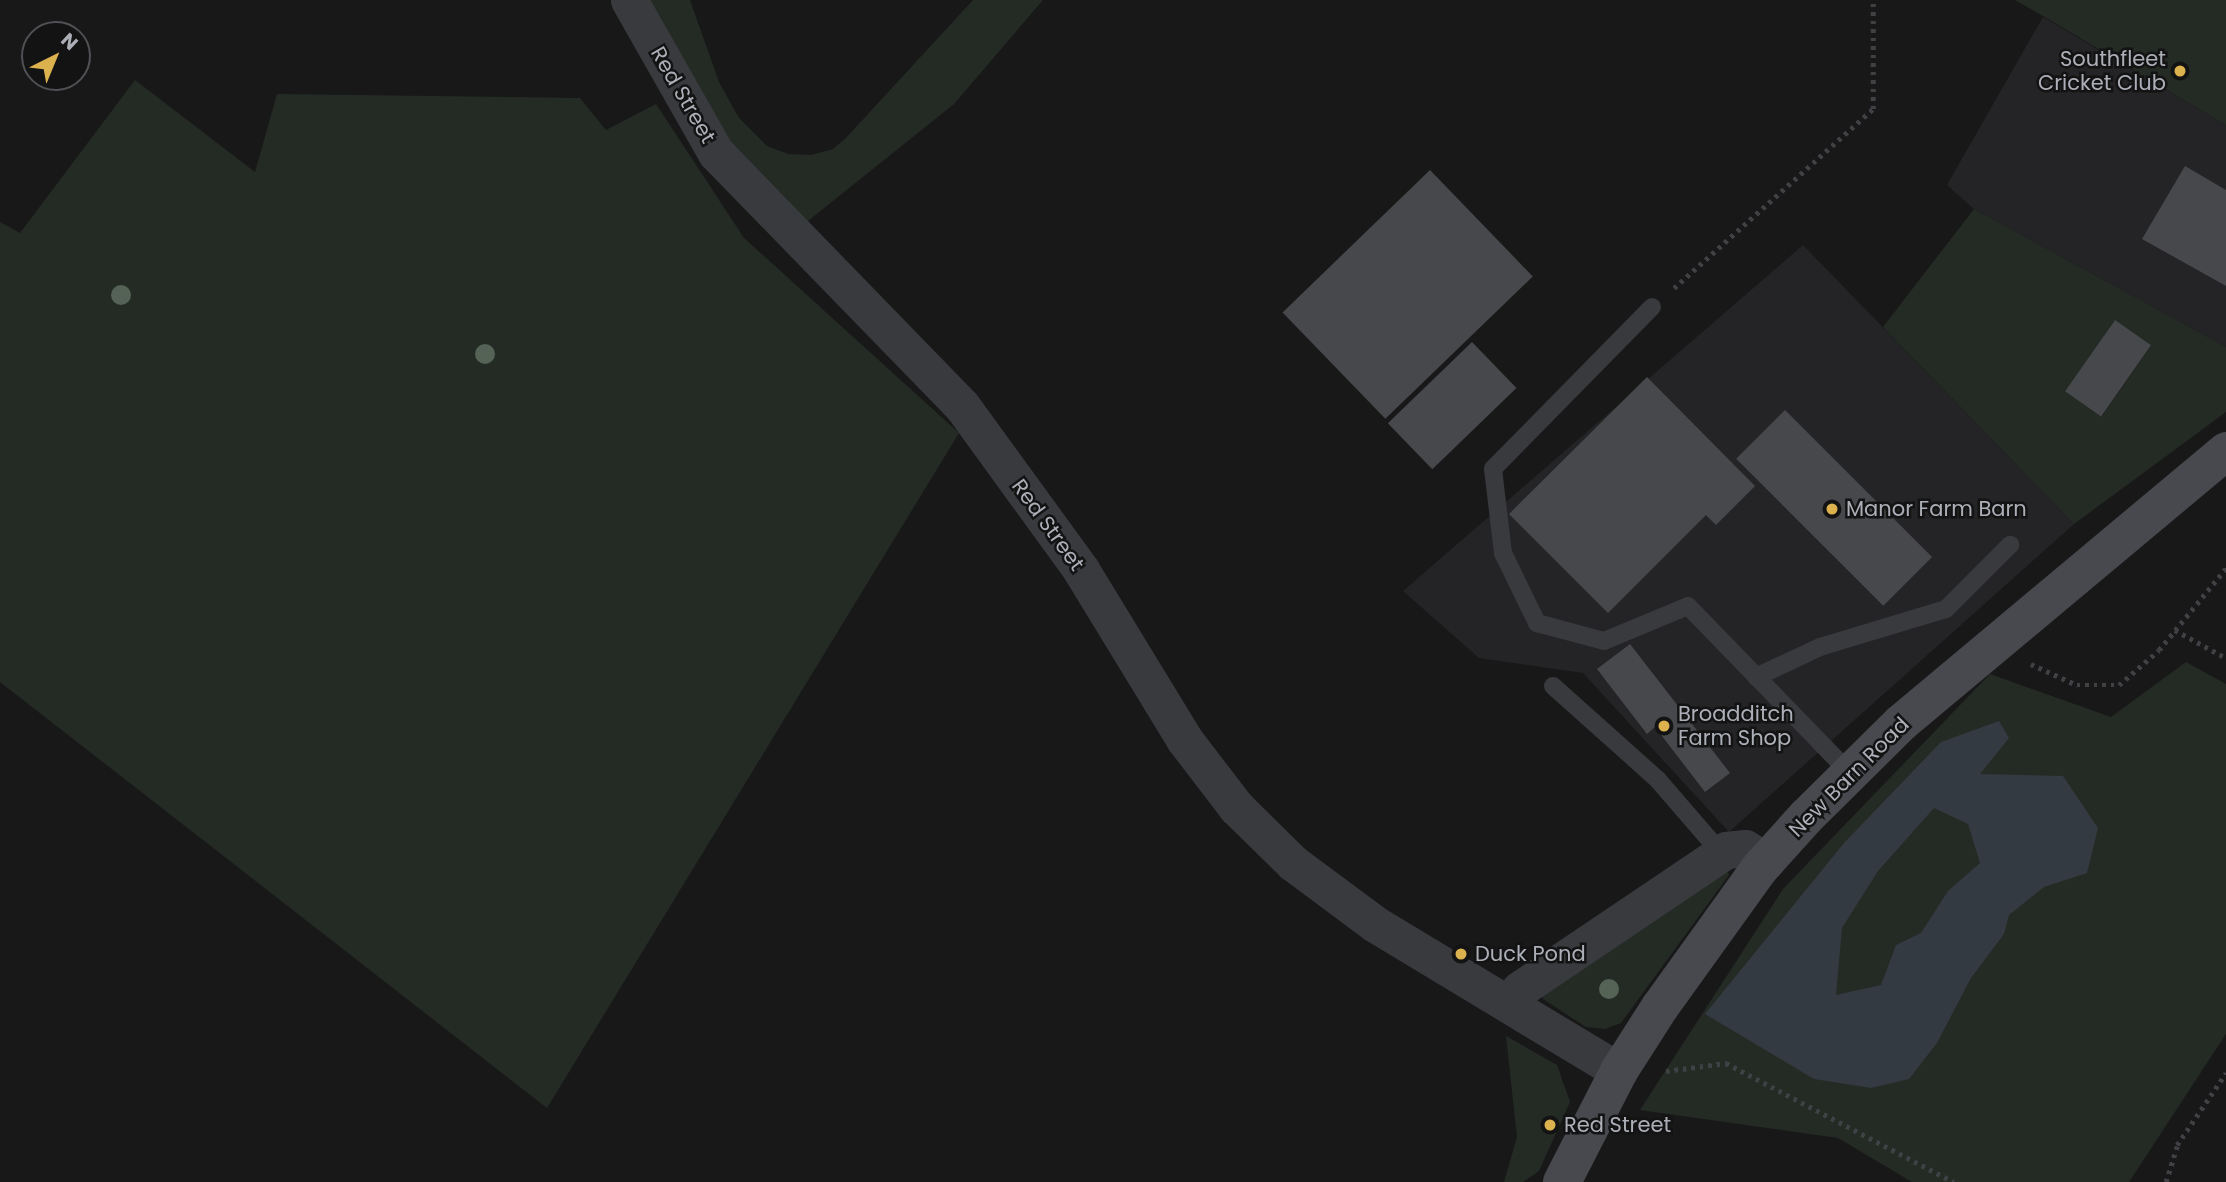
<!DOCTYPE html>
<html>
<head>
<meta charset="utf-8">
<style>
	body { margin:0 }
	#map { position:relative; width:2226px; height:1182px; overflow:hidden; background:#181819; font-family:Poppins,sans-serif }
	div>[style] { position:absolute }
	.built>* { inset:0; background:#242426 }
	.green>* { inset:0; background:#242b25 }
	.water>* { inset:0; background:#333a41 }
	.building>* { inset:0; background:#47484b; transform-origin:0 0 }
	.path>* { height:4.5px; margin-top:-2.25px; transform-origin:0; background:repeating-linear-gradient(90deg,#3f4145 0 3.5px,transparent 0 8.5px) }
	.lane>* { height:18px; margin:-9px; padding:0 9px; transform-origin:9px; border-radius:9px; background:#393a3e }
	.street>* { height:37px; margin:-18.5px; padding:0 18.5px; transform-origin:18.5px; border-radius:18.5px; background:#393a3e }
	.secondary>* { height:38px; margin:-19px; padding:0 19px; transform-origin:19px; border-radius:19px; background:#47494e }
	.trees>* { width:20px; height:20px; margin:-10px; border-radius:50%; background:#546356 }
	.dots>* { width:19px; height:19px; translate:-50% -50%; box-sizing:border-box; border:4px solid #131314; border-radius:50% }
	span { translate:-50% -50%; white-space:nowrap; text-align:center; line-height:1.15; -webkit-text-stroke:5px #131314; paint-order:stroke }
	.poi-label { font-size:21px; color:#acafb7 }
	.right { translate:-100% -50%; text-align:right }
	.left { translate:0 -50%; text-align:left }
	.street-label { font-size:21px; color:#acafb7 }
	.north { position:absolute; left:21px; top:21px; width:70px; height:70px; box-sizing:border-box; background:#131314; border:2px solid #505155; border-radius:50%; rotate:43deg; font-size:19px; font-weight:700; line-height:28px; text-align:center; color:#acafb7 }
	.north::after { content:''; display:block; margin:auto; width:24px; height:32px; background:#dbb24e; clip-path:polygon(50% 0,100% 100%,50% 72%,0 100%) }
</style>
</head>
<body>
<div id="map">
	<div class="built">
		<i style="clip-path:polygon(2043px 17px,2226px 125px,2226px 347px,1974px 209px,1947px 185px)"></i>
		<i style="clip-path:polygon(1803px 245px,2074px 524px,1729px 832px,1583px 673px,1479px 658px,1403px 591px)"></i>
	</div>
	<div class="green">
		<i style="clip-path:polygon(640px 0,690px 0,719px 82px,739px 118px,767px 146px,788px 154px,811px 155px,833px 149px,845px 139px,973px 0,1043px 0,954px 104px,803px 225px,736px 171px)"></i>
		<i style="clip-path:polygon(2015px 0,2226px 0,2226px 125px,2043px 16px)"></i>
		<i style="clip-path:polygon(135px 80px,255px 172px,277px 94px,580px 98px,606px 130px,656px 104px,744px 238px,959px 433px,547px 1108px,0 682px,0 222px,20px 233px)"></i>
		<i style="clip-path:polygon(evenodd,1974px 209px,2226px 347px,2226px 412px,2074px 524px,1883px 327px,1974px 209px,2114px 321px,2151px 346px,2102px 416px,2066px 391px,2114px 321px)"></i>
		<i style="clip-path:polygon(2186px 662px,2226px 684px,2226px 1034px,2129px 1182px,1912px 1182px,1838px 1138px,1640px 1110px,1783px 889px,1990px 674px,2111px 717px)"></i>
		<i style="clip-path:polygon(1725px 867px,1729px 875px,1621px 1023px,1605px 1029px,1586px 1027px,1543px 999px,1542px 995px)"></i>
		<i style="clip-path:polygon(1506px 1036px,1557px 1065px,1570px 1102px,1539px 1171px,1523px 1182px,1504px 1182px,1517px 1137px)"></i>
	</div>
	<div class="water">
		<i style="clip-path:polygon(evenodd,1999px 721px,2009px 738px,1980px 774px,2063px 776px,2098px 828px,2087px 873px,2044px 887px,2009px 915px,2004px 934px,1971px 978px,1937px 1043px,1909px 1079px,1871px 1088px,1814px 1079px,1705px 1014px,1844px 843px,1941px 742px,1999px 721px,1934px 808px,1968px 824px,1980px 863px,1948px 891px,1921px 933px,1896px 945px,1881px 985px,1836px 995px,1842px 928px,1878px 871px,1934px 808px)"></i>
	</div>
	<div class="building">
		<i style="clip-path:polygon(2185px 166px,2226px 190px,2226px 286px,2142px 239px)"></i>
		<i style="left:1430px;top:170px;width:148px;height:205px;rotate:46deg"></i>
		<i style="left:2115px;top:320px;width:44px;height:87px;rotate:35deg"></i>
		<i style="left:1472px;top:342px;width:64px;height:117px;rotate:46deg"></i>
		<i style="clip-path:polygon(1647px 377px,1755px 486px,1716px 525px,1706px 515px,1608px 613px,1509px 514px)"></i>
		<i style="left:1785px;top:410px;width:208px;height:69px;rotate:45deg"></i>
		<i style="clip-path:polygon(1630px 644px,1730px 773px,1705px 792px,1655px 727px,1647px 734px,1597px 669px)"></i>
	</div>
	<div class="path">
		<i style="left:1674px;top:288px;width:268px;rotate:-42deg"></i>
		<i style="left:1873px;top:109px;width:109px;rotate:-90deg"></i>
		<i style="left:2175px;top:630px;width:58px;rotate:28.8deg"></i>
		<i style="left:2031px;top:664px;width:51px;rotate:24.5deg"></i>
		<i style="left:2077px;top:685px;width:42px"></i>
		<i style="left:2119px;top:685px;width:53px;rotate:-41.2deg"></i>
		<i style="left:2159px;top:650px;width:106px;rotate:-50.7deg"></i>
		<i style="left:1666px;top:1071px;width:61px;rotate:-7.6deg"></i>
		<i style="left:1726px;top:1063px;width:257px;rotate:27.6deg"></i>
		<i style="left:2166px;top:1182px;width:39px;rotate:-73deg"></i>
		<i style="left:2177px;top:1145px;width:87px;rotate:-55.8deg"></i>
	</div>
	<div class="lane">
		<i style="left:1652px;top:307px;width:227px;rotate:134.5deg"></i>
		<i style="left:1493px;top:469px;width:85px;rotate:83.2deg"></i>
		<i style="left:1503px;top:553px;width:78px;rotate:64.1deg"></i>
		<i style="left:1537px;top:623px;width:69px;rotate:15deg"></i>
		<i style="left:1604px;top:641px;width:91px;rotate:-22.6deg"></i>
		<i style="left:1688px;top:606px;width:231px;rotate:45.9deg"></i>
		<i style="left:1756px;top:677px;width:71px;rotate:-25.1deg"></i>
		<i style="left:1820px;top:647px;width:132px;rotate:-16.8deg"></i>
		<i style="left:1946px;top:609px;width:91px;rotate:-45deg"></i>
		<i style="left:1553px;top:686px;width:141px;rotate:41.8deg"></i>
		<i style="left:1658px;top:780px;width:96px;rotate:49.2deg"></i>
	</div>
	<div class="street">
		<i style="left:629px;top:0;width:176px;rotate:60.4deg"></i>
		<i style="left:716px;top:153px;width:353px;rotate:45.8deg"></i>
		<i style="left:962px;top:406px;width:203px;rotate:54deg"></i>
		<i style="left:1081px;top:570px;width:198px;rotate:58.6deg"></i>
		<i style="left:1184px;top:739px;width:86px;rotate:52.6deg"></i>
		<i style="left:1236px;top:807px;width:80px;rotate:44.5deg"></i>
		<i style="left:1293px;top:863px;width:102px;rotate:36.6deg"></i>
		<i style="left:1375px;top:924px;width:285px;rotate:31.1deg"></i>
		<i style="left:1507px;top:1003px;width:19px;rotate:-47deg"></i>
		<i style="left:1520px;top:989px;width:249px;rotate:-34deg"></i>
		<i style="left:1726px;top:850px;width:19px;rotate:-6deg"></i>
		<i style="left:1745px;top:848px;width:25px;rotate:32deg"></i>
	</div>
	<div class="secondary">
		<i style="left:1562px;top:1182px;width:125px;rotate:-62.8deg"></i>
		<i style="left:1619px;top:1071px;width:76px;rotate:-57.4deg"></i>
		<i style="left:1660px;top:1007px;width:171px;rotate:-54.3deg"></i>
		<i style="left:1760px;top:868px;width:69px;rotate:-48deg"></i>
		<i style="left:1806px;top:817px;width:134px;rotate:-44.7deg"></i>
		<i style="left:1901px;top:723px;width:424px;rotate:-39.9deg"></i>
	</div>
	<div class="trees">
		<i style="left:121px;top:295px"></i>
		<i style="left:485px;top:354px"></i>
		<i style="left:1609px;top:989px"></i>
	</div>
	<div class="dots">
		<i style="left:2180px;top:71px;background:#dbb24e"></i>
		<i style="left:1832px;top:509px;background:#dbb24e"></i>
		<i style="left:1664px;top:726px;background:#dbb24e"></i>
		<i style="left:1461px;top:954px;background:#dbb24e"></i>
		<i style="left:1550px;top:1125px;background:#dbb24e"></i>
	</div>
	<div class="poi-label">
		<span class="right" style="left:2166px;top:71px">Southfleet<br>Cricket Club</span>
		<span class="left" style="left:1846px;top:509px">Manor Farm Barn</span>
		<span class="left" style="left:1678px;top:726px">Broadditch<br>Farm Shop</span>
		<span class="left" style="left:1475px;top:954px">Duck Pond</span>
		<span class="left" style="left:1564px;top:1125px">Red Street</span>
	</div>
	<div class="street-label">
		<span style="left:683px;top:95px;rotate:60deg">Red Street</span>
		<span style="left:1048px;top:525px;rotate:54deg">Red Street</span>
		<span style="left:1849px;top:777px;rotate:-45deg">New Barn Road</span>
	</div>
	<div class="north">N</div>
</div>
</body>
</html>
